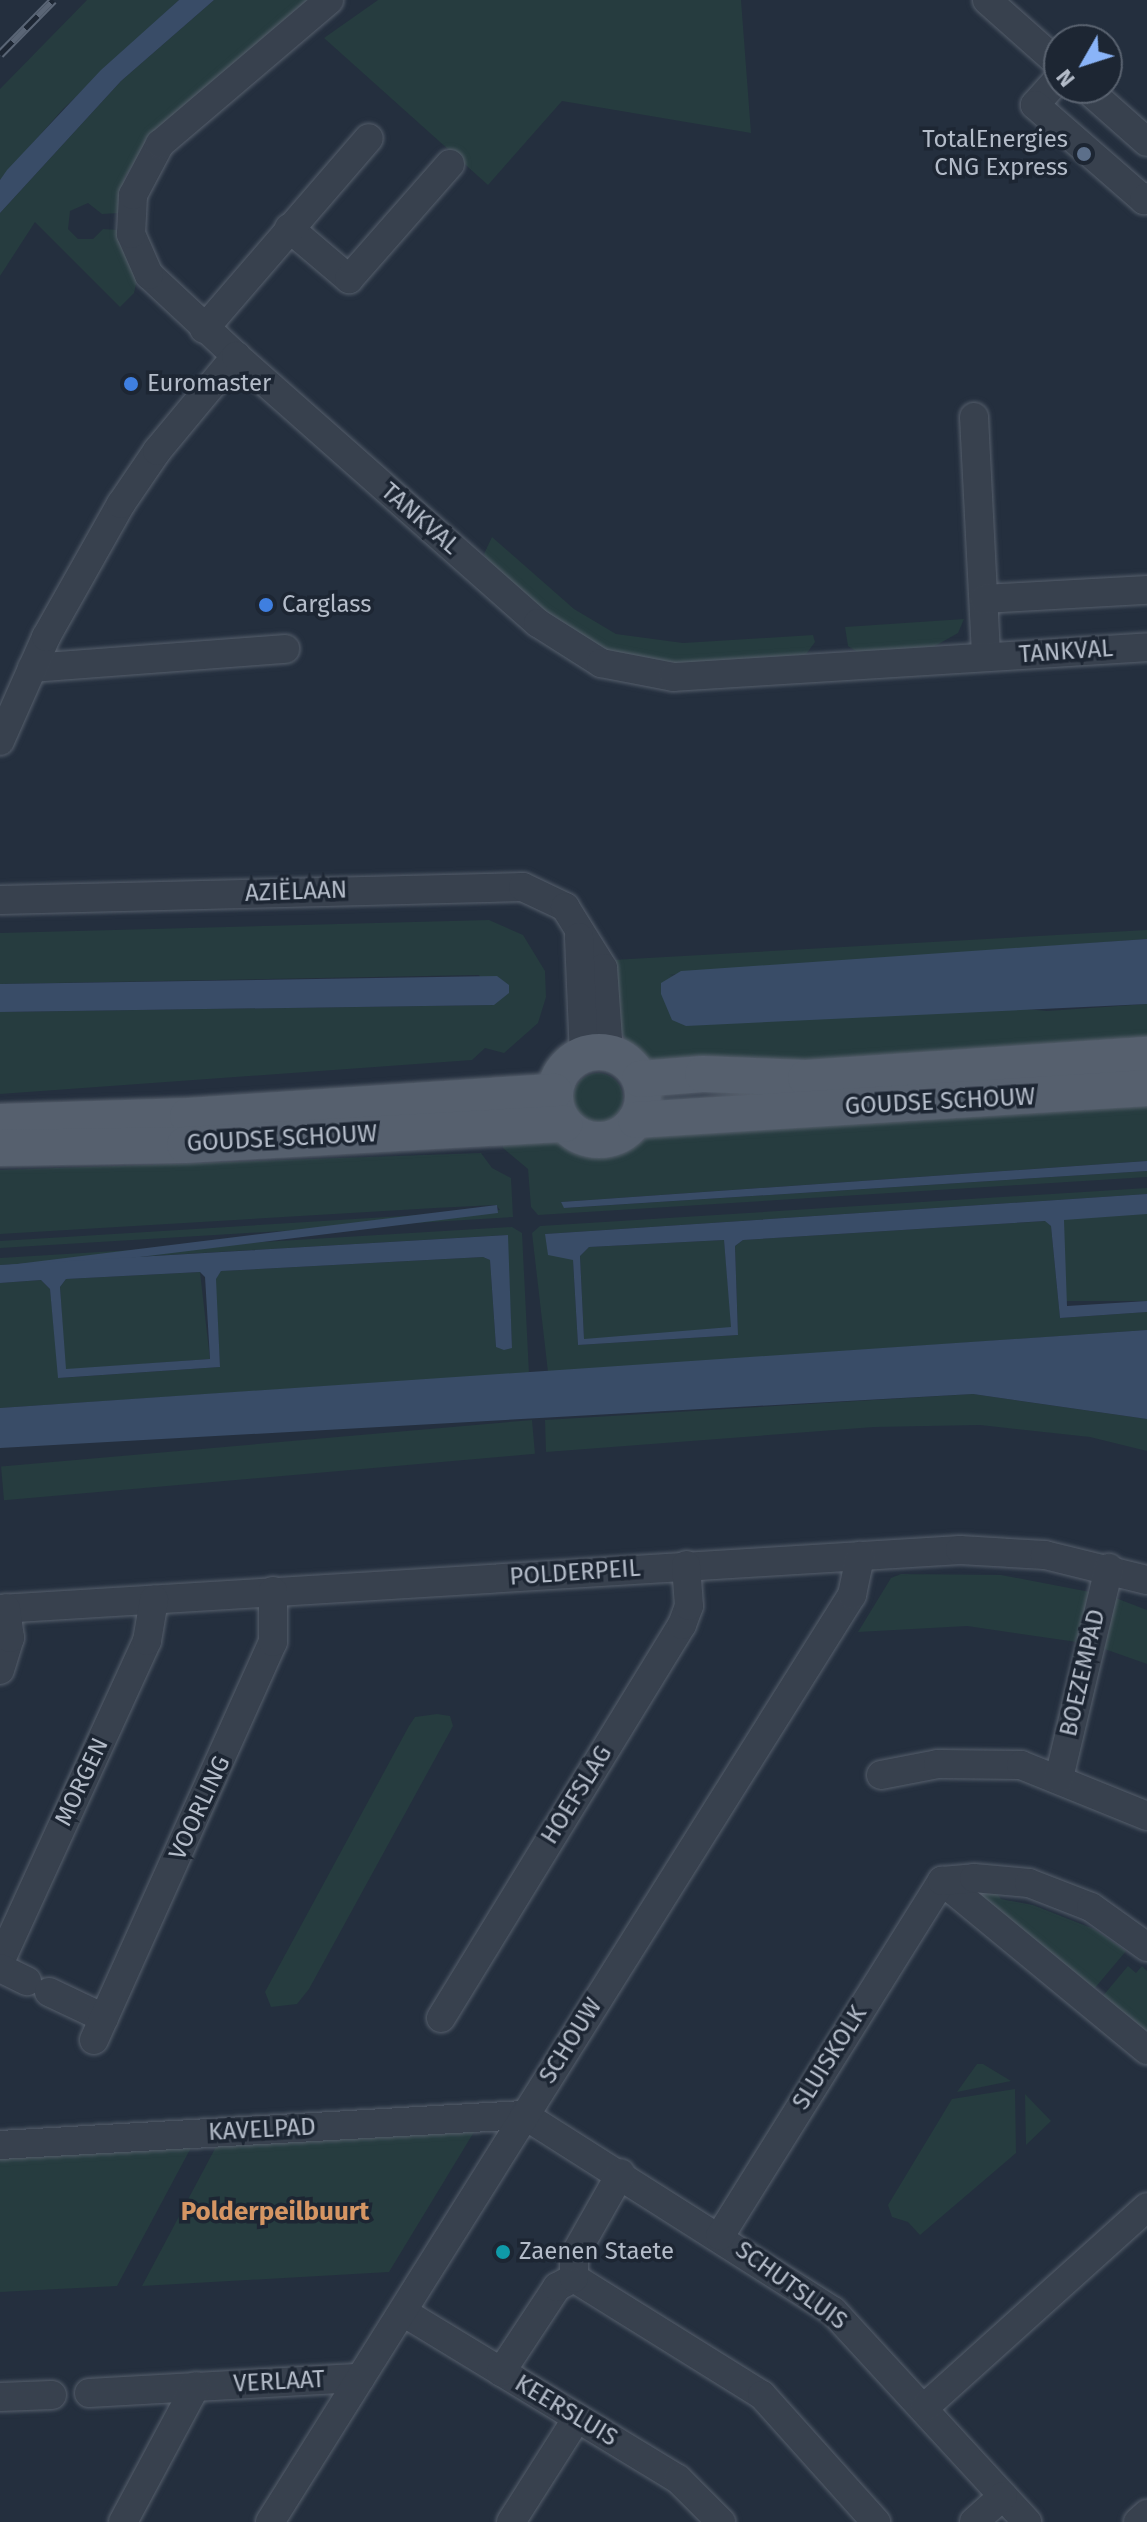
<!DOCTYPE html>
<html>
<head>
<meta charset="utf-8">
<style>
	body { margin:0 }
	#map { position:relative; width:1147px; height:2522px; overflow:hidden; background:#242f3e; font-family:"Fira Sans",sans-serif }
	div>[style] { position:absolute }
	.green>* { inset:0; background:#263c3f; transform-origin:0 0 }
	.round { border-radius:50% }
	.water>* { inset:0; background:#394c67; transform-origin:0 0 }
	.roads { filter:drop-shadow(0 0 2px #565f6c) drop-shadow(0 0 2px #565f6c) }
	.minor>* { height:28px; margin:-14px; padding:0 14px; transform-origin:14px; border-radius:14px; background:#38414e }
	.major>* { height:36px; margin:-18px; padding:0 18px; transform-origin:18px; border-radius:18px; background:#56606e }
	.major>.ring { margin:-18px; padding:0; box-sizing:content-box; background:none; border:36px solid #56606e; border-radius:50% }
	.rail>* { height:9px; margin-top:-4.5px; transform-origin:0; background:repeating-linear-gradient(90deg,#1d2633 0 18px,#5a6575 0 36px); box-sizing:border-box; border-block:2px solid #5a6575 }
	.dots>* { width:22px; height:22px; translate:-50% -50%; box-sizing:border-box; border:4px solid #1d2633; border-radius:50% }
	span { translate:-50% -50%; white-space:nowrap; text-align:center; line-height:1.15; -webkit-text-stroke:7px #1d2633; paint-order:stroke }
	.poi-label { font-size:24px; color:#b4bcc9 }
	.right { translate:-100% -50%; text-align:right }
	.left { translate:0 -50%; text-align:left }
	.street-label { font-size:24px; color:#b4bcc9 }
	.neighbourhood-label { font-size:26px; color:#d59563; font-weight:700 }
	.north { position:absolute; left:1043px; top:24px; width:80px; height:80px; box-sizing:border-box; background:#1d2633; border:2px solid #59626f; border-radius:50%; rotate:231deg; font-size:22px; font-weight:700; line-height:32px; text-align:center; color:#b4bcc9 }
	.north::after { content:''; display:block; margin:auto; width:28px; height:36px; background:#8ab4f8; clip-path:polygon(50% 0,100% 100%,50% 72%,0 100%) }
</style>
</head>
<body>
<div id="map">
	<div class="green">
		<i style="clip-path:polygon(87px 0,179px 0,63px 109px,0 180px,0 89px)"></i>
		<i style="clip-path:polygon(214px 0,307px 0,151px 136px,125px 177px,119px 213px,102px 214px,88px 203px,70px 211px,68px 229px,78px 239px,93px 239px,103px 229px,119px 230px,137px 280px,134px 293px,120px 307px,35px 222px,0 276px,0 213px,121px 81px)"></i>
		<i style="clip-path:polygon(378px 0,741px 0,751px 133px,562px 101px,488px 185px,324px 38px)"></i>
		<i style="clip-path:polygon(492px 537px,574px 609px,616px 634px,683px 643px,813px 635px,815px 642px,804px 657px,664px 665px,611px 654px,568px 633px,490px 564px,484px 554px)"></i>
		<i style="clip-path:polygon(964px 619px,958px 633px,933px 647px,859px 653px,848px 646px,845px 627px)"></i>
		<i style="clip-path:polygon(489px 920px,523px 935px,545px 971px,546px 997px,538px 1023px,504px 1053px,485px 1048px,472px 1060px,0 1094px,0 1012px,494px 1005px,479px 975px,0 984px,0 933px)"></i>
		<i style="clip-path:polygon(1147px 930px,1147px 939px,669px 975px,1047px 1011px,1147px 1004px,1147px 1047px,669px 1069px,632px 1053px,614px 1017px,612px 960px)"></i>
		<i class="round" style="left:573px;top:1073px;width:50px;height:50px"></i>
		<i style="clip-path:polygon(1147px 1096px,1147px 1161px,561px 1202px,565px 1208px,1147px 1171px,1147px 1177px,538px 1215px,531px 1207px,528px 1169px,503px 1148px,502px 1137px,564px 1141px,603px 1153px,634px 1146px,651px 1135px)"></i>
		<i style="clip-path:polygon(481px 1153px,492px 1168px,511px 1178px,513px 1217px,0 1248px,0 1241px,500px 1210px,496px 1205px,435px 1208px,0 1234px,0 1170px)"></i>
		<i style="clip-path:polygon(1147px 1188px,1147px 1194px,545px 1234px,573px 1260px,578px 1345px,738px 1335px,735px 1246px,743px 1240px,1046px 1221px,1051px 1226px,1060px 1318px,1147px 1312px,1147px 1330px,548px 1372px,532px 1233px,540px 1226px)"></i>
		<i style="left:1147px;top:1214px;width:87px;height:83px;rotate:90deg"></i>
		<i style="clip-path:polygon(512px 1227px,522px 1233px,529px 1373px,0 1408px,0 1283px,41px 1280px,50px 1289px,59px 1378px,220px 1367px,215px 1279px,221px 1271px,483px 1257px,490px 1260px,496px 1347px,512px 1347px,507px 1235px,0 1265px,0 1258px)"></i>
		<i style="clip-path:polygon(724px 1240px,732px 1328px,584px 1340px,580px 1256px,589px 1247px)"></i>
		<i style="clip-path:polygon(200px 1272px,210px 1359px,65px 1370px,60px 1287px,66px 1279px)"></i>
		<i style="clip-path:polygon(973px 1394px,1147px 1419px,1147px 1451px,1090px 1437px,980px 1425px,874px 1427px,546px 1452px,545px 1420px)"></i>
		<i style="left:532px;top:1420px;width:34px;height:533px;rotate:85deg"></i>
		<i style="clip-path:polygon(901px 1574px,1001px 1575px,1090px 1592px,1077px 1642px,967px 1626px,858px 1632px,891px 1578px)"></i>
		<i style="clip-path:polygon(1113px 1597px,1147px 1610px,1147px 1664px,1099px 1647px)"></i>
		<i style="clip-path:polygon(437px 1714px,450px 1716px,453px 1726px,309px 1989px,297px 2004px,271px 2007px,265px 1992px,409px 1726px,415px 1717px)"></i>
		<i style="clip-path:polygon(995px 1891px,1001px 1899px,1033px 1905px,1094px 1929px,1126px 1951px,1089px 1995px,972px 1892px)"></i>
		<i style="clip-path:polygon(1128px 1966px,1136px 1973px,1142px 1966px,1147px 1971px,1147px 2044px,1097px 2003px)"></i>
		<i style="clip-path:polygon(977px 2064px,983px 2064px,1011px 2081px,957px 2092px)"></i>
		<i style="clip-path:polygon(1015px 2089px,1016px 2153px,920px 2235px,908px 2222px,892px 2217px,888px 2205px,952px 2099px)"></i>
		<i style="clip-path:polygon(1025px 2094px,1051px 2121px,1026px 2145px)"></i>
		<i style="clip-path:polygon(477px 2127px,389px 2272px,142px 2286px,218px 2143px)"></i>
		<i style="clip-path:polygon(194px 2142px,117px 2286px,0 2292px,0 2153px)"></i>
	</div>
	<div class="water">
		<i style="clip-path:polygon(179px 0,214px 0,121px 81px,0 213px,0 180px,7px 170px,101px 70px)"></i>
		<i style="clip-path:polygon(1147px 939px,1147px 1004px,686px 1026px,672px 1020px,661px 994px,661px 983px,681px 971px)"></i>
		<i style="clip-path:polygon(497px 976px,509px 985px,509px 993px,494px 1005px,0 1012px,0 984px)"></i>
		<i style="clip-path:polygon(1147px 1161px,1147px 1171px,564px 1208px,561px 1202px)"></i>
		<i style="clip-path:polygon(evenodd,1147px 1194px,1147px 1214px,1064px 1220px,1067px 1306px,1147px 1301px,1147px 1312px,1060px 1318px,1051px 1226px,1045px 1221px,743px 1240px,735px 1246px,738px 1335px,578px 1345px,573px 1260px,548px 1255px,545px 1234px,1147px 1194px,724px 1240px,731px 1327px,584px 1339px,580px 1256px,589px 1247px,724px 1240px)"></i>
		<i style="left:497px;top:1205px;width:8px;height:498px;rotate:83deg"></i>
		<i style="clip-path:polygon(evenodd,508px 1235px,512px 1348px,504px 1350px,496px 1347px,490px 1260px,483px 1257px,221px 1271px,216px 1279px,220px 1367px,58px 1378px,50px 1289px,41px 1280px,0 1283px,0 1265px,508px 1235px,200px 1272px,205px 1277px,210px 1359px,66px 1369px,60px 1287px,66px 1279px,200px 1272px)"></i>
		<i style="clip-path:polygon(1147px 1330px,1147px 1419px,973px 1394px,0 1448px,0 1408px)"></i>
	</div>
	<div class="roads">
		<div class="minor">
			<i style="left:987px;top:0;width:96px;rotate:41.6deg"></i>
			<i style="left:1059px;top:78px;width:36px;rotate:132deg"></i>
			<i style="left:1035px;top:105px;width:145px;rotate:41.1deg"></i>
			<i style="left:1144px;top:200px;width:4px;rotate:-45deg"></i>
			<i style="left:1086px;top:88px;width:81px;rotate:41.5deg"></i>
			<i style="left:289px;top:228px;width:79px;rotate:40.4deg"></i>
			<i style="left:349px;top:279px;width:153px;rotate:-48.7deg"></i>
			<i style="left:204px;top:329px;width:252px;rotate:-49.2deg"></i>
			<i style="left:236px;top:356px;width:119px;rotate:-137deg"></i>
			<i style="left:149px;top:275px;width:45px;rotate:-113.7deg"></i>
			<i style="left:131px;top:234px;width:39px;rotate:-87deg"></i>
			<i style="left:133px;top:195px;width:58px;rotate:-62.1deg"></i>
			<i style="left:160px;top:144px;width:222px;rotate:-40.4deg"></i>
			<i style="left:974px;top:417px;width:240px;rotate:87.1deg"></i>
			<i style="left:984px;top:599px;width:163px;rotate:-3.2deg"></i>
			<i style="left:32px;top:668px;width:254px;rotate:-4.3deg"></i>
			<i style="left:0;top:741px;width:114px;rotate:-66.1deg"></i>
			<i style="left:46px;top:637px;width:153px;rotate:-60.6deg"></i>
			<i style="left:121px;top:504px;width:64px;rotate:-55.8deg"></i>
			<i style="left:157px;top:451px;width:124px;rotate:-50.3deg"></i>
			<i style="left:236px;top:356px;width:403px;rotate:41.5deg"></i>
			<i style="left:538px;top:623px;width:75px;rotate:32.4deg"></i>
			<i style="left:601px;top:663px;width:74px;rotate:10.9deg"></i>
			<i style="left:674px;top:677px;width:474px;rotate:-3.6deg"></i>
			<i style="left:0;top:900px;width:523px;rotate:-1.42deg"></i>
			<i style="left:523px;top:887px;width:47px;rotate:25.5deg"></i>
			<i style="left:565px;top:907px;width:72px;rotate:58.1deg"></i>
			<i style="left:603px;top:968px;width:85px;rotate:86deg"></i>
			<i style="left:579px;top:937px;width:117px;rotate:87.6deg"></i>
			<i style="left:0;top:1609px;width:962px;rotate:-3.52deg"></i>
			<i style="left:960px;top:1550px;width:85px;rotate:3.4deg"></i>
			<i style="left:1045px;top:1555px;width:105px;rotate:13.8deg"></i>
			<i style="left:0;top:1670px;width:34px;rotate:-73deg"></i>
			<i style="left:10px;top:1638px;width:30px;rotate:-98deg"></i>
			<i style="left:881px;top:1775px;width:58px;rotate:-10.9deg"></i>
			<i style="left:938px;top:1764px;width:83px;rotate:0.7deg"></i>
			<i style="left:1021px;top:1765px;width:136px;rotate:22deg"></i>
			<i style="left:1059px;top:1778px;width:216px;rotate:-76.6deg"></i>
			<i style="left:942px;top:1881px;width:266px;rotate:39.5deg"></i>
			<i style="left:0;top:1962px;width:353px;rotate:-65.4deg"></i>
			<i style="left:147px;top:1641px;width:42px;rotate:-80.3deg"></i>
			<i style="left:0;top:1968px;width:30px;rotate:26deg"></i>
			<i style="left:49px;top:1992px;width:61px;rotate:25.3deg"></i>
			<i style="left:441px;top:2018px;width:461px;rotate:-58.5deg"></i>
			<i style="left:682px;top:1625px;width:20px;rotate:-70deg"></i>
			<i style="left:689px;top:1606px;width:41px;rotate:-94.2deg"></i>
			<i style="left:94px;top:2040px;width:436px;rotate:-65.8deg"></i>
			<i style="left:273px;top:1642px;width:51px;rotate:-90deg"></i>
			<i style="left:0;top:2145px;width:525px;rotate:-3.28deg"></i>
			<i style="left:524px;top:2115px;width:366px;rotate:32.4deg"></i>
			<i style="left:833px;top:2311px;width:287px;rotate:47.4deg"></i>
			<i style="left:720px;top:2236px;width:419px;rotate:-58deg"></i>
			<i style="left:942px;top:1881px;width:32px;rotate:-5deg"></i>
			<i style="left:974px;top:1878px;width:55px;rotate:5.2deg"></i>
			<i style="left:1029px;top:1883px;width:66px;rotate:21.2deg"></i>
			<i style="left:1091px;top:1907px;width:69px;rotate:35.5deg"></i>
			<i style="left:574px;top:2278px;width:221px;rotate:31.9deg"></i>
			<i style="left:762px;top:2395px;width:171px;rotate:48.1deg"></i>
			<i style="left:403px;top:2312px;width:322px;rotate:31.3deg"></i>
			<i style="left:678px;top:2479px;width:61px;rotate:45deg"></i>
			<i style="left:501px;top:2372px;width:102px;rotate:-56.6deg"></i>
			<i style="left:557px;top:2287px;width:19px;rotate:-28deg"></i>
			<i style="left:574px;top:2278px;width:22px;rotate:-90deg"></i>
			<i style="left:574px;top:2256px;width:95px;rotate:-60.5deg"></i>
			<i style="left:89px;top:2393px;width:272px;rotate:-3.2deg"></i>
			<i style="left:0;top:2397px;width:52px;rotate:-2.2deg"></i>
			<i style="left:924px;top:2408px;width:300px;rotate:-42deg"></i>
			<i style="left:123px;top:2522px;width:154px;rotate:-61.8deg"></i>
			<i style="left:270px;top:2522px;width:1095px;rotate:-57.88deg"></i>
			<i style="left:852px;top:1595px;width:40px;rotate:-78deg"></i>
			<i style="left:511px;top:2522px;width:123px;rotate:-57.6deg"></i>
			<i style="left:974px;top:2522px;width:39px;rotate:-42deg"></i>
			<i style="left:1138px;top:2522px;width:12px;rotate:-42deg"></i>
		</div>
		<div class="major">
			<i class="ring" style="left:555px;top:1052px;width:52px;height:52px"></i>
			<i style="left:640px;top:1079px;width:63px;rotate:-4.5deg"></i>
			<i style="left:703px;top:1074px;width:103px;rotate:2.2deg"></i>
			<i style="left:806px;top:1078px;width:342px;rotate:-3.9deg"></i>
			<i style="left:636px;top:1120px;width:512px;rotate:-3.58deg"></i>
			<i style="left:0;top:1122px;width:188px;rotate:-1.8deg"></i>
			<i style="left:188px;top:1116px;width:367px;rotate:-3.8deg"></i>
			<i style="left:0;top:1148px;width:185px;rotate:-0.9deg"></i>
			<i style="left:185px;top:1145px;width:380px;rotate:-3.2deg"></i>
		</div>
	</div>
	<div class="rail">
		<i style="left:0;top:54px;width:76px;rotate:-45.5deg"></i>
	</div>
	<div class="dots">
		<i style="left:1084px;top:154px;background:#5c6f8a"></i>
		<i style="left:131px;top:384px;background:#3f7fe0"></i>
		<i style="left:266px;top:605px;background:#3f7fe0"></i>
		<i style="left:503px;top:2252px;background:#0f9aa8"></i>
	</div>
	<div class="poi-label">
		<span class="right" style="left:1068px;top:154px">TotalEnergies<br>CNG Express</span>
		<span class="left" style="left:147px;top:384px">Euromaster</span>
		<span class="left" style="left:282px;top:605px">Carglass</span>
		<span class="left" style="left:519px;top:2252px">Zaenen Staete</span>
	</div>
	<div class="street-label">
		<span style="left:420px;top:519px;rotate:41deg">TANKVAL</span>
		<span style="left:1066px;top:652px;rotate:-4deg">TANKVAL</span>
		<span style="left:296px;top:892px;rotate:-2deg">AZIËLAAN</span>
		<span style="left:940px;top:1102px;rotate:-3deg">GOUDSE SCHOUW</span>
		<span style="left:282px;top:1139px;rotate:-3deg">GOUDSE SCHOUW</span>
		<span style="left:575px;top:1573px;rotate:-4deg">POLDERPEIL</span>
		<span style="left:1083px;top:1673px;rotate:-77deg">BOEZEMPAD</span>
		<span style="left:82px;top:1782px;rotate:-65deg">MORGEN</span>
		<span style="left:577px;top:1795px;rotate:-58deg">HOEFSLAG</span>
		<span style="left:200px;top:1808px;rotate:-65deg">VOORLING</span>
		<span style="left:571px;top:2041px;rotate:-58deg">SCHOUW</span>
		<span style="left:830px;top:2058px;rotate:-58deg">SLUISKOLK</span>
		<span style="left:262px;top:2130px;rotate:-3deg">KAVELPAD</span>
		<span style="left:791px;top:2286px;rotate:36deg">SCHUTSLUIS</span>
		<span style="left:279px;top:2382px;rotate:-3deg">VERLAAT</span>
		<span style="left:566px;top:2411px;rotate:31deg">KEERSLUIS</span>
	</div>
	<div class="neighbourhood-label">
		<span style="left:275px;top:2212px">Polderpeilbuurt</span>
	</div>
	<div class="north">N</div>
</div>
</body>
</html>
